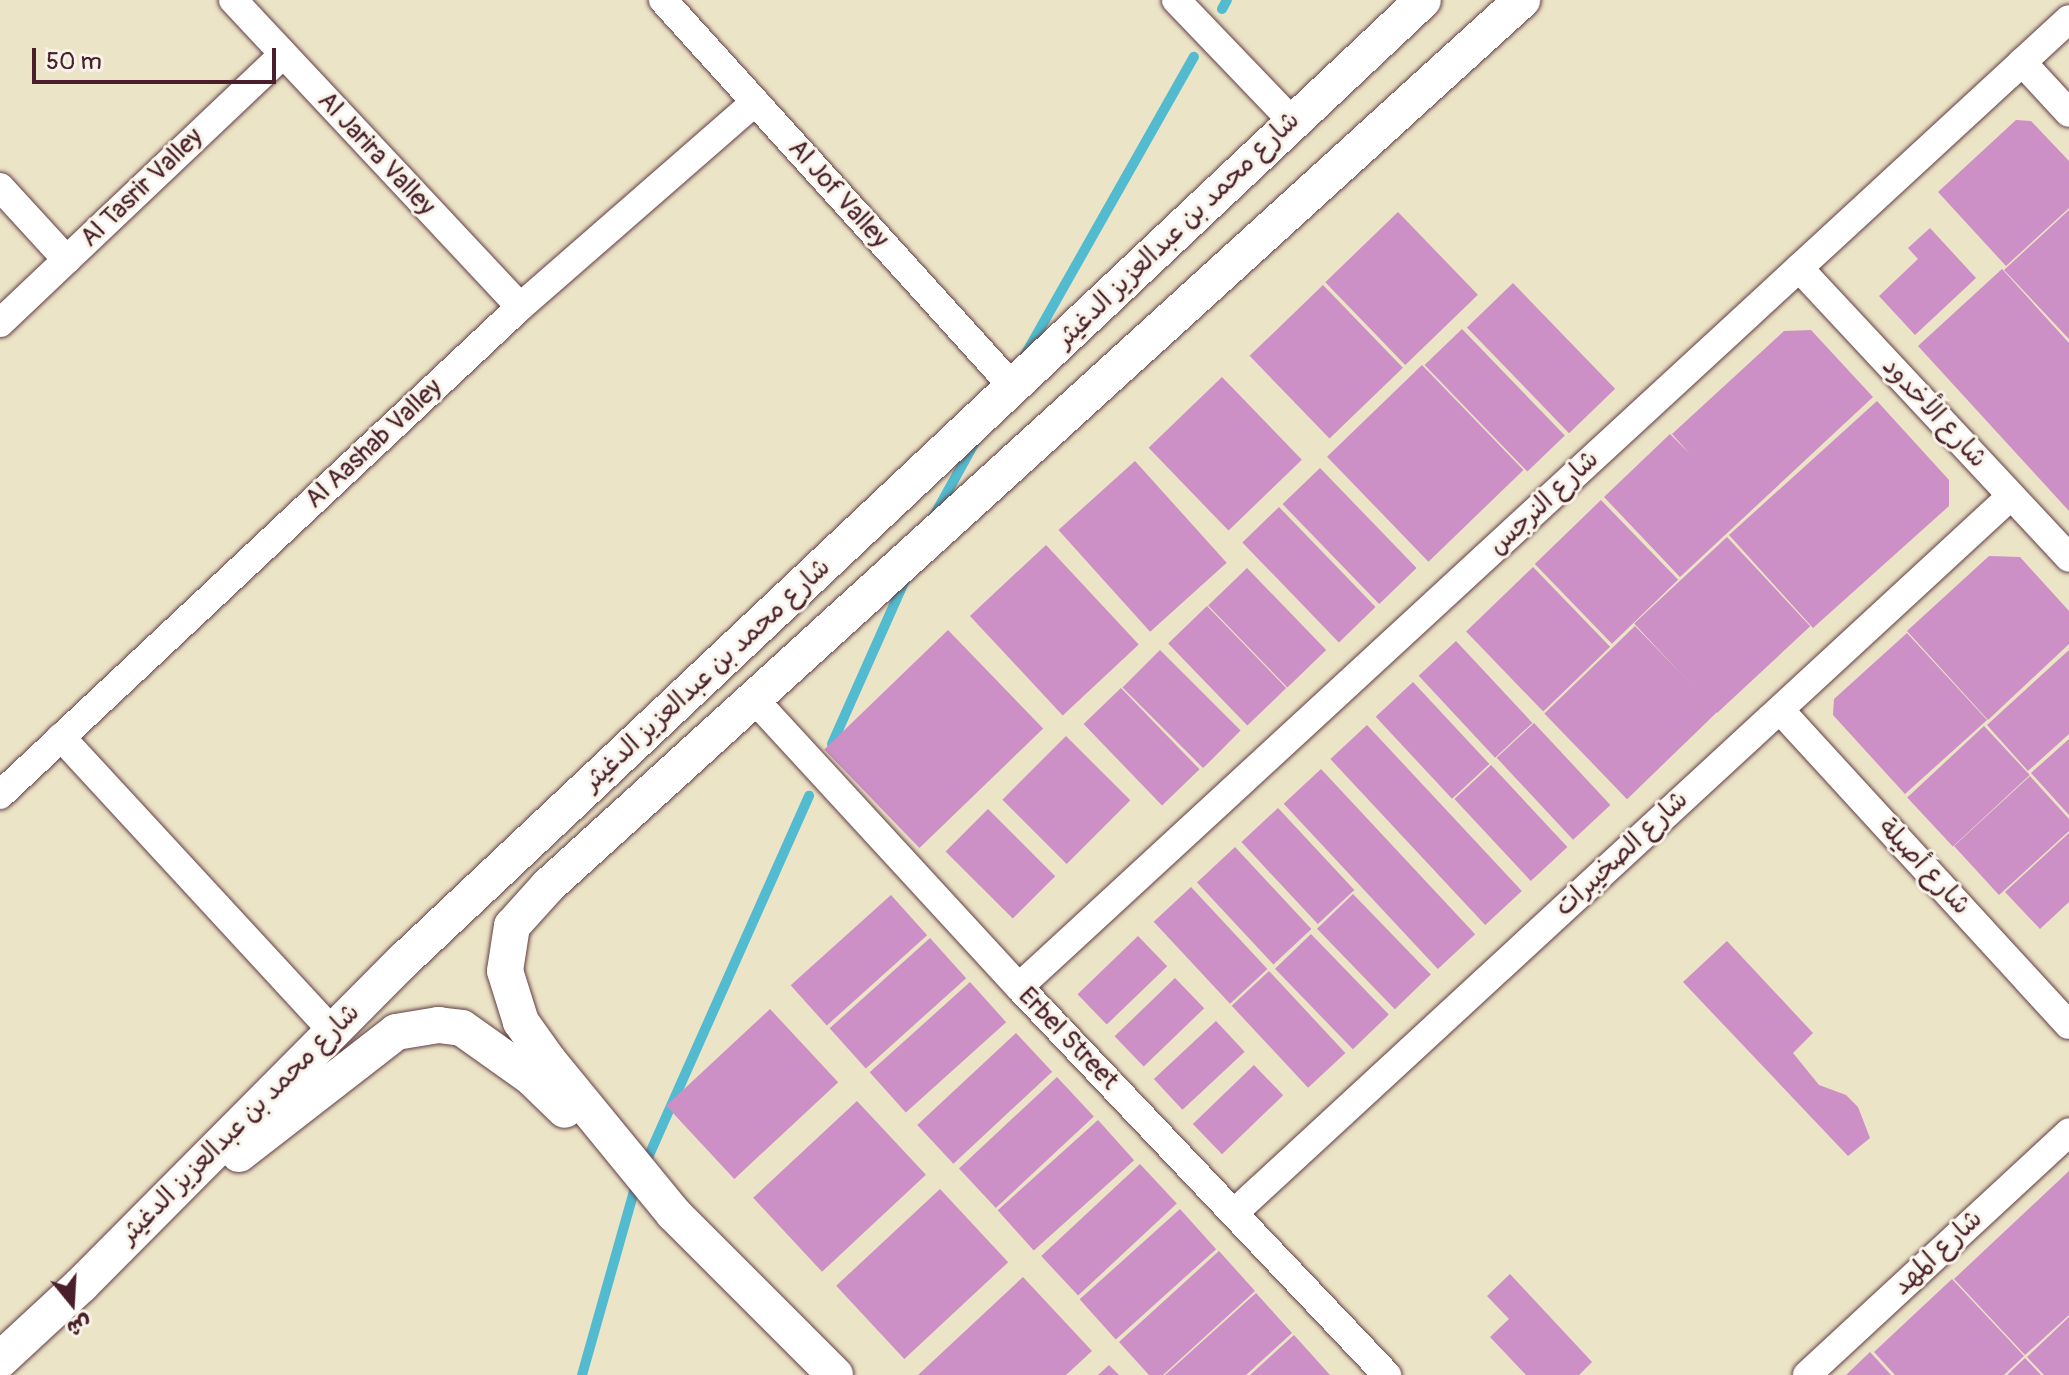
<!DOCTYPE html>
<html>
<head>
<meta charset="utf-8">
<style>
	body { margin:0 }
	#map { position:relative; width:2069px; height:1375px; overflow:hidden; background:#ece4c7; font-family:Pangolin,"Playpen Sans Arabic",sans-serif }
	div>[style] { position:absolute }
	.stream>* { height:10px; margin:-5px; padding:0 5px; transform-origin:5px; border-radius:5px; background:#52bbcf }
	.building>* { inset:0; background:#cc8fc6; transform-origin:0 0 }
	.roads { filter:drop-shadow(0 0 2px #623d42) drop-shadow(0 0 2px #623d42) }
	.minor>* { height:28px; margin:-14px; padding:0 14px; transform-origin:14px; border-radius:14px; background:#fff }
	.tertiary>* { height:36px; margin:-18px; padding:0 18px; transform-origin:18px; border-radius:18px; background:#fff }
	span { translate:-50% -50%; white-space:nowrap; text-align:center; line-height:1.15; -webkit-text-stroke:6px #f7f3e8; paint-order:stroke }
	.street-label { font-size:26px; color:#4a1f2b }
	.north { position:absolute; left:32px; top:1263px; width:80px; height:80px; -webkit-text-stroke:6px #f7f3e8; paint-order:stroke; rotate:162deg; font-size:22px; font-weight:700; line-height:32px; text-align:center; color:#4a1f2b }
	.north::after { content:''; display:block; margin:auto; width:28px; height:36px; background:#4a1f2b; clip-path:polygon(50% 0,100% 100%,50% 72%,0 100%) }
	.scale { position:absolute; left:32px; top:48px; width:244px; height:36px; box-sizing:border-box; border:4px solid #4a1f2b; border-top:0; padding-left:10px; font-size:24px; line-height:28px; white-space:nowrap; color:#4a1f2b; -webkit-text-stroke:6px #f7f3e8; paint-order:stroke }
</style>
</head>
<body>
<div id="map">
	<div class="stream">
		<i style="left:1222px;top:9px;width:10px;rotate:-61deg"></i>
		<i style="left:1024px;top:357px;width:345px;rotate:-60.5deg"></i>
		<i style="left:934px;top:516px;width:85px;rotate:-61deg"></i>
		<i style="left:832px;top:744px;width:180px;rotate:-66deg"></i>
		<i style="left:646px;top:1162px;width:401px;rotate:-66deg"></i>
		<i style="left:582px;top:1375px;width:202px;rotate:-74.2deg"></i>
	</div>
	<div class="building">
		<i style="clip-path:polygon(2016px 120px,2031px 121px,2069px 161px,2069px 208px,2006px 266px,1938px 192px)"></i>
		<i style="clip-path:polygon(2069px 210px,2069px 339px,2004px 270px)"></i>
		<i style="left:1398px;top:212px;width:115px;height:101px;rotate:46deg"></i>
		<i style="clip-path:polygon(1930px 228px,1976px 278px,1915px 335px,1879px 296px,1918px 259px,1908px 248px)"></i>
		<i style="clip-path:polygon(2002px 269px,2069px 343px,2069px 511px,1918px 346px)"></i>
		<i style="left:1513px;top:283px;width:147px;height:64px;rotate:46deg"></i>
		<i style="left:1323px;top:285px;width:115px;height:102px;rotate:46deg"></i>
		<i style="left:1462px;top:329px;width:148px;height:52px;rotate:46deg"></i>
		<i style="clip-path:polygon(1811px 330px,1873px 397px,1680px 577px,1604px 497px,1670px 434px,1690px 454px,1672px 434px,1784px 331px)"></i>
		<i style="left:1422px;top:365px;width:146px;height:132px;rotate:46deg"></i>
		<i style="left:1222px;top:377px;width:115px;height:102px;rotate:46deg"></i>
		<i style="clip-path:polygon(1877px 401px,1949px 480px,1949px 506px,1813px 628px,1729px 535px)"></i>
		<i style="left:1135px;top:461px;width:137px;height:103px;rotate:48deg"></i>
		<i style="left:1320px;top:468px;width:139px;height:52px;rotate:46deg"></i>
		<i style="left:1601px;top:500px;width:111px;height:92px;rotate:46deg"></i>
		<i style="left:1279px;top:507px;width:139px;height:51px;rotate:46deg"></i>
		<i style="left:1727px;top:537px;width:122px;height:127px;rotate:47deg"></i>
		<i style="left:1046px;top:545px;width:136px;height:104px;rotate:47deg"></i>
		<i style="clip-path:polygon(1989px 556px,2020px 557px,2069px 611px,2069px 644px,1988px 720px,1907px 631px)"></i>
		<i style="left:1533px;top:567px;width:111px;height:93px;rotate:46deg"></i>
		<i style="left:1247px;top:568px;width:114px;height:54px;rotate:46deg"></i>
		<i style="left:1207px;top:606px;width:114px;height:54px;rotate:46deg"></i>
		<i style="left:1635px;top:626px;width:119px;height:126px;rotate:46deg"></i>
		<i style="left:948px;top:630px;width:137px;height:172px;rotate:46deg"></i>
		<i style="clip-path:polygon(1907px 633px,1987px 720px,1905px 794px,1833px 715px,1834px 699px)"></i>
		<i style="left:1456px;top:641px;width:112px;height:51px;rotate:47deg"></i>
		<i style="left:1160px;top:650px;width:114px;height:53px;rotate:45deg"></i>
		<i style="clip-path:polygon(2069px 650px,2069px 734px,2028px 771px,1987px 725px)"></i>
		<i style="left:1413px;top:682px;width:112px;height:51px;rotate:47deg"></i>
		<i style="left:1121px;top:688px;width:113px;height:52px;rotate:46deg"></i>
		<i style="left:1534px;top:723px;width:112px;height:51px;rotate:47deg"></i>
		<i style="left:1367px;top:725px;width:227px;height:50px;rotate:47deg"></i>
		<i style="left:1984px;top:726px;width:67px;height:105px;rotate:47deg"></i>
		<i style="left:1066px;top:736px;width:91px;height:90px;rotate:45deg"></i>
		<i style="clip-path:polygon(2069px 739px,2069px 815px,2031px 773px)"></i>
		<i style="left:1491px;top:765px;width:112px;height:50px;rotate:47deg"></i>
		<i style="left:1321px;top:769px;width:226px;height:51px;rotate:47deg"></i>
		<i style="clip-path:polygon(2030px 776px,2069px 819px,2069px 831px,1999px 895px,1954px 846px)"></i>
		<i style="left:1278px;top:808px;width:112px;height:50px;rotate:47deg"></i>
		<i style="left:988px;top:809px;width:95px;height:60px;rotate:45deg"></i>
		<i style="clip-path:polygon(2069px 833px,2069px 902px,2040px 929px,2005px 892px)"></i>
		<i style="left:1235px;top:847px;width:112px;height:52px;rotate:47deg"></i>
		<i style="left:1191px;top:887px;width:112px;height:51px;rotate:47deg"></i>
		<i style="left:1353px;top:894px;width:112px;height:50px;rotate:46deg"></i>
		<i style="left:891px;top:895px;width:54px;height:135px;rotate:48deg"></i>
		<i style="left:1311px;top:934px;width:112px;height:50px;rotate:46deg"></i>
		<i style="left:1138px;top:936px;width:42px;height:84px;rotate:46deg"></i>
		<i style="left:930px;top:938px;width:54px;height:135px;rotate:48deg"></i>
		<i style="clip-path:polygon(1727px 941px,1813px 1033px,1793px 1053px,1819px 1085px,1846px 1095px,1858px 1107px,1870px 1138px,1848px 1156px,1683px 982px)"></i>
		<i style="left:1269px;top:971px;width:112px;height:51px;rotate:47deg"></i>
		<i style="left:1175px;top:978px;width:42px;height:84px;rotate:46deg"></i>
		<i style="left:970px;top:982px;width:54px;height:135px;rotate:48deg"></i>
		<i style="left:770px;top:1009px;width:100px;height:142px;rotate:47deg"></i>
		<i style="left:1216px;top:1021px;width:42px;height:85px;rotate:47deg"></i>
		<i style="left:1016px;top:1033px;width:53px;height:135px;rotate:47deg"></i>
		<i style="left:1254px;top:1065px;width:42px;height:85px;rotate:46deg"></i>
		<i style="left:1057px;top:1077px;width:54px;height:134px;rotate:47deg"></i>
		<i style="left:857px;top:1101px;width:101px;height:142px;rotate:47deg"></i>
		<i style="left:1098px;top:1120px;width:54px;height:135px;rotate:48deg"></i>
		<i style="left:1140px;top:1164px;width:54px;height:135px;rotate:47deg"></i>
		<i style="clip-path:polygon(2069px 1171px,2069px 1315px,2025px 1355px,1954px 1279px)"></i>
		<i style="left:940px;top:1189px;width:100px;height:142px;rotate:47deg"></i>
		<i style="left:1180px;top:1209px;width:54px;height:135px;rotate:48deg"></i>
		<i style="clip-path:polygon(1219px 1251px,1255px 1291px,1163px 1375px,1149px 1375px,1119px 1342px)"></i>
		<i style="clip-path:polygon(1510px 1274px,1592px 1362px,1579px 1375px,1526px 1375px,1490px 1337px,1509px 1319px,1487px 1296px)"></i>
		<i style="clip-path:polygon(1023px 1277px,1092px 1351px,1066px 1375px,918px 1375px)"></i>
		<i style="clip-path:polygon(1952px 1279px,2024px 1356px,2004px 1375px,1895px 1375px,1874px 1352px)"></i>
		<i style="clip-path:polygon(1256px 1293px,1292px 1333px,1246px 1375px,1165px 1375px)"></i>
		<i style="clip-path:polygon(2069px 1317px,2069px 1375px,2044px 1375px,2027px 1357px)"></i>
		<i style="clip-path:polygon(1294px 1335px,1330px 1375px,1250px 1375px)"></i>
		<i style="clip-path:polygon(1870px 1352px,1891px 1375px,1846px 1375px)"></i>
		<i style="clip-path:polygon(2025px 1358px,2041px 1375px,2007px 1375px)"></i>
		<i style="clip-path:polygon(1109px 1365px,1119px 1375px,1098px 1375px)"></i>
	</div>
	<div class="roads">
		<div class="minor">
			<i style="left:233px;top:0;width:420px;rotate:46.9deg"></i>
			<i style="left:663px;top:0;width:522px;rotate:47.87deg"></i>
			<i style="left:1176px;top:0;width:169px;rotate:46.2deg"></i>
			<i style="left:2022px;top:62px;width:69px;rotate:47.3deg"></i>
			<i style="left:0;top:187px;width:99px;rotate:47.5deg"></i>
			<i style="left:1799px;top:268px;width:396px;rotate:47deg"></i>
			<i style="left:0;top:323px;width:390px;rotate:-43.5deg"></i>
			<i style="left:754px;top:699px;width:391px;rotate:47.4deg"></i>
			<i style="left:1019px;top:987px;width:535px;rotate:46.52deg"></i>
			<i style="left:1780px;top:710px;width:427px;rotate:47.5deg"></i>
			<i style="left:61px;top:737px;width:400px;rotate:47.3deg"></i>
			<i style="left:0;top:795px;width:713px;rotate:-43.18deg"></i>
			<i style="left:520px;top:307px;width:312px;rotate:-41.1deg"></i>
			<i style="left:1019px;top:987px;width:1428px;rotate:-42.67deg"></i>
			<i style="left:1234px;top:1213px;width:1057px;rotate:-42.7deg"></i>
			<i style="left:1807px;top:1375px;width:357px;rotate:-42.8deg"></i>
		</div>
		<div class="tertiary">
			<i style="left:239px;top:1154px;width:199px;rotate:-37.8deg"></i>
			<i style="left:396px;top:1032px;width:43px;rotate:-9.5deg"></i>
			<i style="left:438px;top:1025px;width:24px;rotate:7deg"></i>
			<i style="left:462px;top:1028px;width:85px;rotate:35.4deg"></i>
			<i style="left:531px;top:1077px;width:47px;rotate:44.1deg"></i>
			<i style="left:0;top:1360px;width:110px;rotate:-42.8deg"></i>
			<i style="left:81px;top:1285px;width:457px;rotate:-45.2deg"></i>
			<i style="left:403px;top:961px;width:1401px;rotate:-43.29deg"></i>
			<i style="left:835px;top:1375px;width:228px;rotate:-135deg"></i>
			<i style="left:674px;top:1214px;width:199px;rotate:-129.3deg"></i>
			<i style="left:548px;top:1060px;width:47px;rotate:-125.4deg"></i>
			<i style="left:521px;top:1022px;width:53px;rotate:-107.4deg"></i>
			<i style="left:505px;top:971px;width:46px;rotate:-81.2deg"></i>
			<i style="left:512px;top:926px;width:54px;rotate:-48deg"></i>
			<i style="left:548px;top:886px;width:1317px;rotate:-42.29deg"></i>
		</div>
	</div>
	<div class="street-label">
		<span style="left:376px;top:154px;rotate:47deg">Al Jarira Valley</span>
		<span style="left:142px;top:188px;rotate:-44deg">Al Tasrir Valley</span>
		<span style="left:838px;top:194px;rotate:48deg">Al Jof Valley</span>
		<span style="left:1178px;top:230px;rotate:-44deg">شارع محمد بن عبدالعزيز الدغيثر</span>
		<span style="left:1934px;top:413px;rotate:47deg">شارع الأخدود</span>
		<span style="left:374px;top:444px;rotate:-43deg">Al Aashab Valley</span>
		<span style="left:1544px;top:503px;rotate:-43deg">شارع النرجس</span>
		<span style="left:707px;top:675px;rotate:-43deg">شارع محمد بن عبدالعزيز الدغيثر</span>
		<span style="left:1622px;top:854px;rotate:-43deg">شارع الصخيبرات</span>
		<span style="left:1924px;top:867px;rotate:47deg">شارع أصيلة</span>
		<span style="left:1068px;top:1039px;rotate:46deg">Erbel Street</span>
		<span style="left:240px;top:1124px;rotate:-45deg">شارع محمد بن عبدالعزيز الدغيثر</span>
		<span style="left:1938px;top:1253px;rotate:-43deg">شارع المهد</span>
	</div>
	<div class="north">ش</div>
	<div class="scale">50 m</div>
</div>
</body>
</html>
